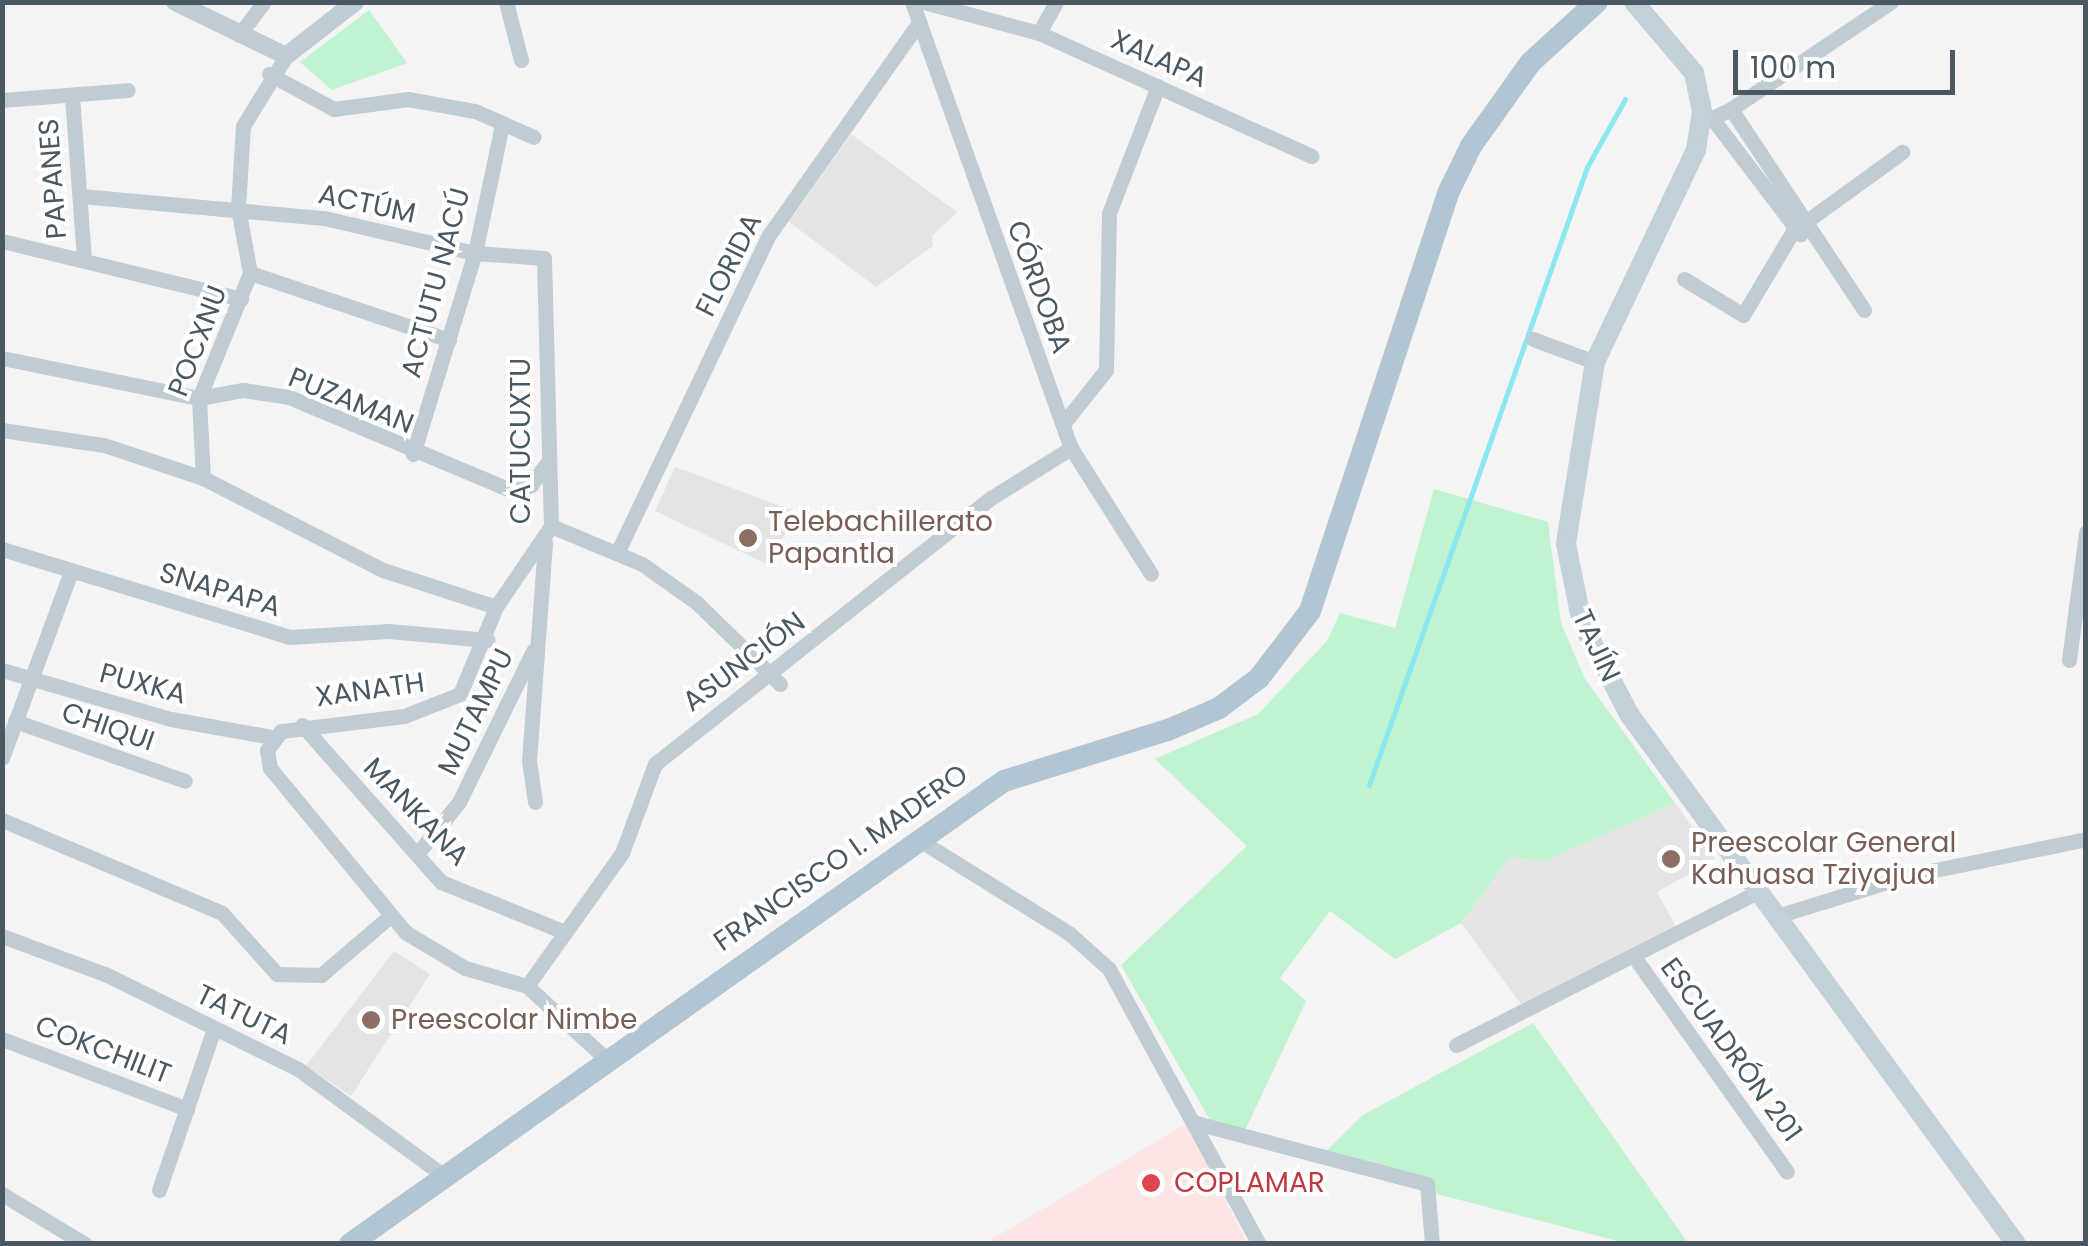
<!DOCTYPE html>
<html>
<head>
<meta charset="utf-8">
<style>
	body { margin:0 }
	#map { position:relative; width:2088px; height:1246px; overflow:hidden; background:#f5f3f3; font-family:Poppins,sans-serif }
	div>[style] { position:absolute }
	.education>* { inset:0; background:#e6e3e5 }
	.medical>* { inset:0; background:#fde4e5 }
	.green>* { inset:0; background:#c0f3cf }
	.stream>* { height:5px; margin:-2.5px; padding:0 2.5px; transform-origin:2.5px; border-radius:2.5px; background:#8ae8f3 }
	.minor>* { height:15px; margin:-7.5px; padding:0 7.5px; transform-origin:7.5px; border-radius:7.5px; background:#c0ccd3 }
	.tertiary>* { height:18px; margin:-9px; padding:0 9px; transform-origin:9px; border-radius:9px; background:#c0ccd3 }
	.secondary>* { height:20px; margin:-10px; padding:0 10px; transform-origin:10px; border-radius:10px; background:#c2d0da }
	.primary>* { height:22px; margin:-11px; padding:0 11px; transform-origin:11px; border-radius:11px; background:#b1c5d2 }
	.dots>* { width:28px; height:28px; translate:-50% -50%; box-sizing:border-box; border:5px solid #fff; border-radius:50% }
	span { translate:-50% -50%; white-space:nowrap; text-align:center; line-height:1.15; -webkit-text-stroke:8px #fff; paint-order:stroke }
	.street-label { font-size:28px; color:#495862 }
	.education-label { font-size:28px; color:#785e54 }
	.left { translate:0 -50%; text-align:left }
	.health-label { font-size:28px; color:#be3a42 }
	.frame { position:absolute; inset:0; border:5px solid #495862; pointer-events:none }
	.scale { position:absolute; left:1733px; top:50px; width:222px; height:45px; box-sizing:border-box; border:5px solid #495862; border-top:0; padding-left:12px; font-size:30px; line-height:35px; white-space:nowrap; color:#495862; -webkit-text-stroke:8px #fff; paint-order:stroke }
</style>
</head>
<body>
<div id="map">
	<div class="education">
		<i style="clip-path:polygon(851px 134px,957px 212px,932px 236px,933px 246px,876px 287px,789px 222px)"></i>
		<i style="clip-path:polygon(675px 467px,797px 512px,769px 565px,655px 511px)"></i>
		<i style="clip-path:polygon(1675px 803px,1715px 859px,1657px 892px,1676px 927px,1521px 1004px,1461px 923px,1510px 857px,1543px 862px)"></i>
		<i style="clip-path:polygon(394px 951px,430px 974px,351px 1096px,306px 1066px)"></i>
	</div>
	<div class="medical">
		<i style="clip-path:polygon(1187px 1123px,1247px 1243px,984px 1244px)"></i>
	</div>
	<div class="green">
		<i style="clip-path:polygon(369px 10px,407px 63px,332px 90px,300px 62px)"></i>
		<i style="clip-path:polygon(1434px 489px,1548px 522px,1561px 623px,1585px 679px,1675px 803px,1543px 862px,1510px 857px,1461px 923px,1395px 959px,1330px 911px,1280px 978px,1306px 1001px,1241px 1139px,1217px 1132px,1121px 965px,1247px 846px,1155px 759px,1258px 714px,1327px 641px,1340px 613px,1395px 628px)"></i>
		<i style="clip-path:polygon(1533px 1023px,1688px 1243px,1625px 1243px,1315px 1162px,1363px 1115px)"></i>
	</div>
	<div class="stream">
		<i style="left:1369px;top:785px;width:655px;rotate:-70.57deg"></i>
		<i style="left:1587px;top:167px;width:78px;rotate:-60.8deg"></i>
	</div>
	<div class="minor">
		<i style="left:506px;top:2px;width:60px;rotate:75.5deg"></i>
		<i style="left:912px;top:2px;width:473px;rotate:70.4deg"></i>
		<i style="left:1071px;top:448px;width:149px;rotate:57.6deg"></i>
		<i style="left:924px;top:2px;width:119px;rotate:15.1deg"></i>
		<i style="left:1039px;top:33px;width:299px;rotate:24.3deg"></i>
		<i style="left:1039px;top:33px;width:35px;rotate:-61deg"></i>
		<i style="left:239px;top:35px;width:41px;rotate:-52.9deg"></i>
		<i style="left:269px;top:74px;width:74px;rotate:28.3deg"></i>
		<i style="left:334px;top:109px;width:75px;rotate:-7.7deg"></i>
		<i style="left:408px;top:99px;width:68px;rotate:10.2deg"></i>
		<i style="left:475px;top:111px;width:64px;rotate:23.8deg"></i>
		<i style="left:72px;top:96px;width:162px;rotate:85.8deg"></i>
		<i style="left:2px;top:100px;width:126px;rotate:-4.5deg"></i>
		<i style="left:1731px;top:109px;width:241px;rotate:56.5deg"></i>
		<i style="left:1702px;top:112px;width:12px;rotate:31deg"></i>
		<i style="left:1712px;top:118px;width:21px;rotate:-25deg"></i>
		<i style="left:1731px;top:109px;width:192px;rotate:-33.8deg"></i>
		<i style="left:1712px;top:118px;width:146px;rotate:52.8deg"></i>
		<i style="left:81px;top:196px;width:244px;rotate:5.2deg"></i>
		<i style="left:324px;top:218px;width:155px;rotate:13.1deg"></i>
		<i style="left:475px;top:253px;width:69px;rotate:4.1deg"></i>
		<i style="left:544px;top:258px;width:268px;rotate:88.5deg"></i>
		<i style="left:551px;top:526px;width:98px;rotate:124.2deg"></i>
		<i style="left:2px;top:241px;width:246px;rotate:13.6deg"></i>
		<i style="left:250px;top:273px;width:210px;rotate:18.6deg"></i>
		<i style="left:1684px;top:279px;width:69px;rotate:31.4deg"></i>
		<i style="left:1743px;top:315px;width:98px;rotate:-59.2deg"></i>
		<i style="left:1793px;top:231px;width:135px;rotate:-35.9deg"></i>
		<i style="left:1533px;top:339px;width:66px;rotate:20.4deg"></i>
		<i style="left:2px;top:358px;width:201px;rotate:11.5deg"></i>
		<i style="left:199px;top:398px;width:45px;rotate:-10.3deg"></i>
		<i style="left:243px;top:390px;width:47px;rotate:8.7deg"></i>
		<i style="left:289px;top:397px;width:243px;rotate:22.8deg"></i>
		<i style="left:513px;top:491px;width:19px;rotate:-18deg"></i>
		<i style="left:531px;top:485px;width:27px;rotate:-54deg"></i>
		<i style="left:1063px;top:424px;width:69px;rotate:-51.5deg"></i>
		<i style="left:1106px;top:370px;width:157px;rotate:-88.9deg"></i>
		<i style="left:1109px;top:213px;width:136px;rotate:-68.9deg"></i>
		<i style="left:2px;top:430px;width:103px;rotate:8.4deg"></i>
		<i style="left:104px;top:445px;width:104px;rotate:18.4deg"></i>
		<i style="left:203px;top:478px;width:202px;rotate:27.1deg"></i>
		<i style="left:383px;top:570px;width:119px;rotate:18.1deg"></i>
		<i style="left:496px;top:607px;width:94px;rotate:112.5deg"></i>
		<i style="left:460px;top:694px;width:60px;rotate:158.6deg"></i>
		<i style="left:404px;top:716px;width:124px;rotate:173deg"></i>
		<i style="left:281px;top:731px;width:24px;rotate:126deg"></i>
		<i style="left:267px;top:750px;width:18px;rotate:81deg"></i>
		<i style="left:270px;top:768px;width:212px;rotate:50.5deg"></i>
		<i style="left:405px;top:932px;width:70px;rotate:31deg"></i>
		<i style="left:465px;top:968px;width:65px;rotate:16.2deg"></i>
		<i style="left:527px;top:986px;width:108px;rotate:42.7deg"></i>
		<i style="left:413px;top:454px;width:210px;rotate:-72.9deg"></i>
		<i style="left:475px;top:253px;width:131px;rotate:-78.1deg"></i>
		<i style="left:203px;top:478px;width:80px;rotate:-92.9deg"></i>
		<i style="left:199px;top:398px;width:135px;rotate:-67.8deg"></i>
		<i style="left:250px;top:273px;width:66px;rotate:-100.5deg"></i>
		<i style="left:238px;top:208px;width:82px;rotate:-86.5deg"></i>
		<i style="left:243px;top:126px;width:82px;rotate:-58.4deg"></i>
		<i style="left:551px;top:526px;width:99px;rotate:22.7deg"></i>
		<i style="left:642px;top:564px;width:67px;rotate:35.3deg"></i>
		<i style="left:697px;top:603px;width:116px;rotate:44.3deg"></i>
		<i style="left:2px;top:549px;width:300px;rotate:17deg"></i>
		<i style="left:289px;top:637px;width:100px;rotate:-3.4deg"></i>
		<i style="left:389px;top:631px;width:99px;rotate:5.2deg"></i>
		<i style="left:618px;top:551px;width:350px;rotate:-64.5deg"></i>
		<i style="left:769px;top:235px;width:261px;rotate:-54.8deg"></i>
		<i style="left:2069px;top:660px;width:129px;rotate:-82.4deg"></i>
		<i style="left:2px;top:670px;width:176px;rotate:16.2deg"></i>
		<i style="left:171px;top:719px;width:103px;rotate:10.1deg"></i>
		<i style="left:15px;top:721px;width:180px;rotate:19.4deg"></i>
		<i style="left:302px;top:725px;width:210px;rotate:48.5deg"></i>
		<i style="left:441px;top:882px;width:134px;rotate:22deg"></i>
		<i style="left:2px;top:758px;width:199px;rotate:-69.7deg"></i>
		<i style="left:535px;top:802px;width:41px;rotate:-98.3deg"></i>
		<i style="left:529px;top:761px;width:219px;rotate:-85.8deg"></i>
		<i style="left:2px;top:820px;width:239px;rotate:22.9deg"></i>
		<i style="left:222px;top:913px;width:82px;rotate:48deg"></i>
		<i style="left:277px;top:974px;width:44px;rotate:1.3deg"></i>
		<i style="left:321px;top:975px;width:89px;rotate:-40.5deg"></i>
		<i style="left:916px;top:838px;width:181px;rotate:31.9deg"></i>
		<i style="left:1070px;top:934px;width:52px;rotate:41.9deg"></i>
		<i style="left:1109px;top:969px;width:313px;rotate:61.4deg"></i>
		<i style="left:417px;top:854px;width:67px;rotate:-51.1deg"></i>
		<i style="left:459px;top:802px;width:168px;rotate:-63.9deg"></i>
		<i style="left:1777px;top:916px;width:135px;rotate:-17.2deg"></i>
		<i style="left:1906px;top:876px;width:184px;rotate:-11.6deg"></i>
		<i style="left:2px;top:936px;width:110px;rotate:20.3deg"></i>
		<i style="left:105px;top:974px;width:215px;rotate:26.2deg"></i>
		<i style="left:298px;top:1069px;width:180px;rotate:36.2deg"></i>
		<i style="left:1635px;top:958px;width:262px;rotate:54.6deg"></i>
		<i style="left:527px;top:986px;width:163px;rotate:-54.5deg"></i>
		<i style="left:622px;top:853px;width:95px;rotate:-69.7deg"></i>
		<i style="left:655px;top:764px;width:429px;rotate:-38.4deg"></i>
		<i style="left:991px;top:498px;width:94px;rotate:-32deg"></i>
		<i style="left:2px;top:1039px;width:198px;rotate:20.7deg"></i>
		<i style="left:1456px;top:1045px;width:340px;rotate:-26.9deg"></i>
		<i style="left:1196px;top:1123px;width:239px;rotate:14.8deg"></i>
		<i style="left:1427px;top:1184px;width:60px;rotate:85.2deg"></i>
		<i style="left:159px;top:1190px;width:171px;rotate:-71.2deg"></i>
		<i style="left:2px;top:1194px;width:97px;rotate:31.1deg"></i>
	</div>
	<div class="tertiary">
		<i style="left:175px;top:2px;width:123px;rotate:25.9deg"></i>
		<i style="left:286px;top:56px;width:88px;rotate:-38deg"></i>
	</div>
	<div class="secondary">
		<i style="left:1634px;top:2px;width:93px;rotate:49.8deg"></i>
		<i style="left:1694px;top:73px;width:40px;rotate:78deg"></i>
		<i style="left:1702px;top:112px;width:38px;rotate:99deg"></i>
		<i style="left:1696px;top:150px;width:235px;rotate:115.5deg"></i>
		<i style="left:1595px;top:362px;width:184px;rotate:99.1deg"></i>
		<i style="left:1566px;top:544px;width:81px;rotate:78.6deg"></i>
		<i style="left:1582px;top:623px;width:102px;rotate:62.7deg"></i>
		<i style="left:1629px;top:714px;width:656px;rotate:53.86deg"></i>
	</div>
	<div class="primary">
		<i style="left:350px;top:1244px;width:801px;rotate:-35.3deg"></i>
		<i style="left:1004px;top:781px;width:172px;rotate:-17.3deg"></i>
		<i style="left:1168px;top:730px;width:56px;rotate:-23.3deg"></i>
		<i style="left:1219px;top:708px;width:50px;rotate:-36.9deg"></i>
		<i style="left:1259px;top:678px;width:84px;rotate:-52.7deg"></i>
		<i style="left:1310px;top:611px;width:442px;rotate:-71.7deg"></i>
		<i style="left:1449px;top:191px;width:50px;rotate:-63.9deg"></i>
		<i style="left:1471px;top:146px;width:103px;rotate:-54.5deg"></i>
		<i style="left:1531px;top:62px;width:89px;rotate:-42.3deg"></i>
	</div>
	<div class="dots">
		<i style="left:748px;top:538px;background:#8d6e63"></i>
		<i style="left:1671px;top:859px;background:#8d6e63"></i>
		<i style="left:371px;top:1020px;background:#8d6e63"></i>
		<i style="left:1151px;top:1183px;background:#e0444e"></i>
	</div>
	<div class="street-label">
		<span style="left:1159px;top:59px;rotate:24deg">XALAPA</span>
		<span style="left:53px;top:179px;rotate:-94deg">PAPANES</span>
		<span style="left:367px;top:204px;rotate:12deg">ACTÚM</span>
		<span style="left:729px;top:265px;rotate:-63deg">FLORIDA</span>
		<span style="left:436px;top:283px;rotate:-75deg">ACTUTU NACÚ</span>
		<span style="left:1039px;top:287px;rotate:70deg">CÓRDOBA</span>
		<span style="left:198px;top:341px;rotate:-69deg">POCXNU</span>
		<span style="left:351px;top:401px;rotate:22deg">PUZAMAN</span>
		<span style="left:521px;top:441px;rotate:-90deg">CATUCUXTU</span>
		<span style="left:220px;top:590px;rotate:17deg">SNAPAPA</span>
		<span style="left:1596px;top:646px;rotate:65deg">TAJÍN</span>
		<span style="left:744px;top:662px;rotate:-37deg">ASUNCIÓN</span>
		<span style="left:143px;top:684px;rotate:15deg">PUXKA</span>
		<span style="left:370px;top:690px;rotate:-8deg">XANATH</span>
		<span style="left:476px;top:712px;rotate:-64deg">MUTAMPU</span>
		<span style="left:108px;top:727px;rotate:19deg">CHIQUI</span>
		<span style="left:416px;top:812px;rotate:46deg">MANKANA</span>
		<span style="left:841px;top:858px;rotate:-35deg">FRANCISCO I. MADERO</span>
		<span style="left:244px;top:1015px;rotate:26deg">TATUTA</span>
		<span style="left:103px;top:1050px;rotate:21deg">COKCHILIT</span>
		<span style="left:1731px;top:1050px;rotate:54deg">ESCUADRÓN 201</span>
	</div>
	<div class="education-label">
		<span class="left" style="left:768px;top:538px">Telebachillerato<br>Papantla</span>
		<span class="left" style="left:1691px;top:859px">Preescolar General<br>Kahuasa Tziyajua</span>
		<span class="left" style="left:391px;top:1020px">Preescolar Nimbe</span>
	</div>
	<div class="health-label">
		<span class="left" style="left:1174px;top:1183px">COPLAMAR</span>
	</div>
	<div class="frame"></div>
	<div class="scale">100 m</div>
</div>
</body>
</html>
